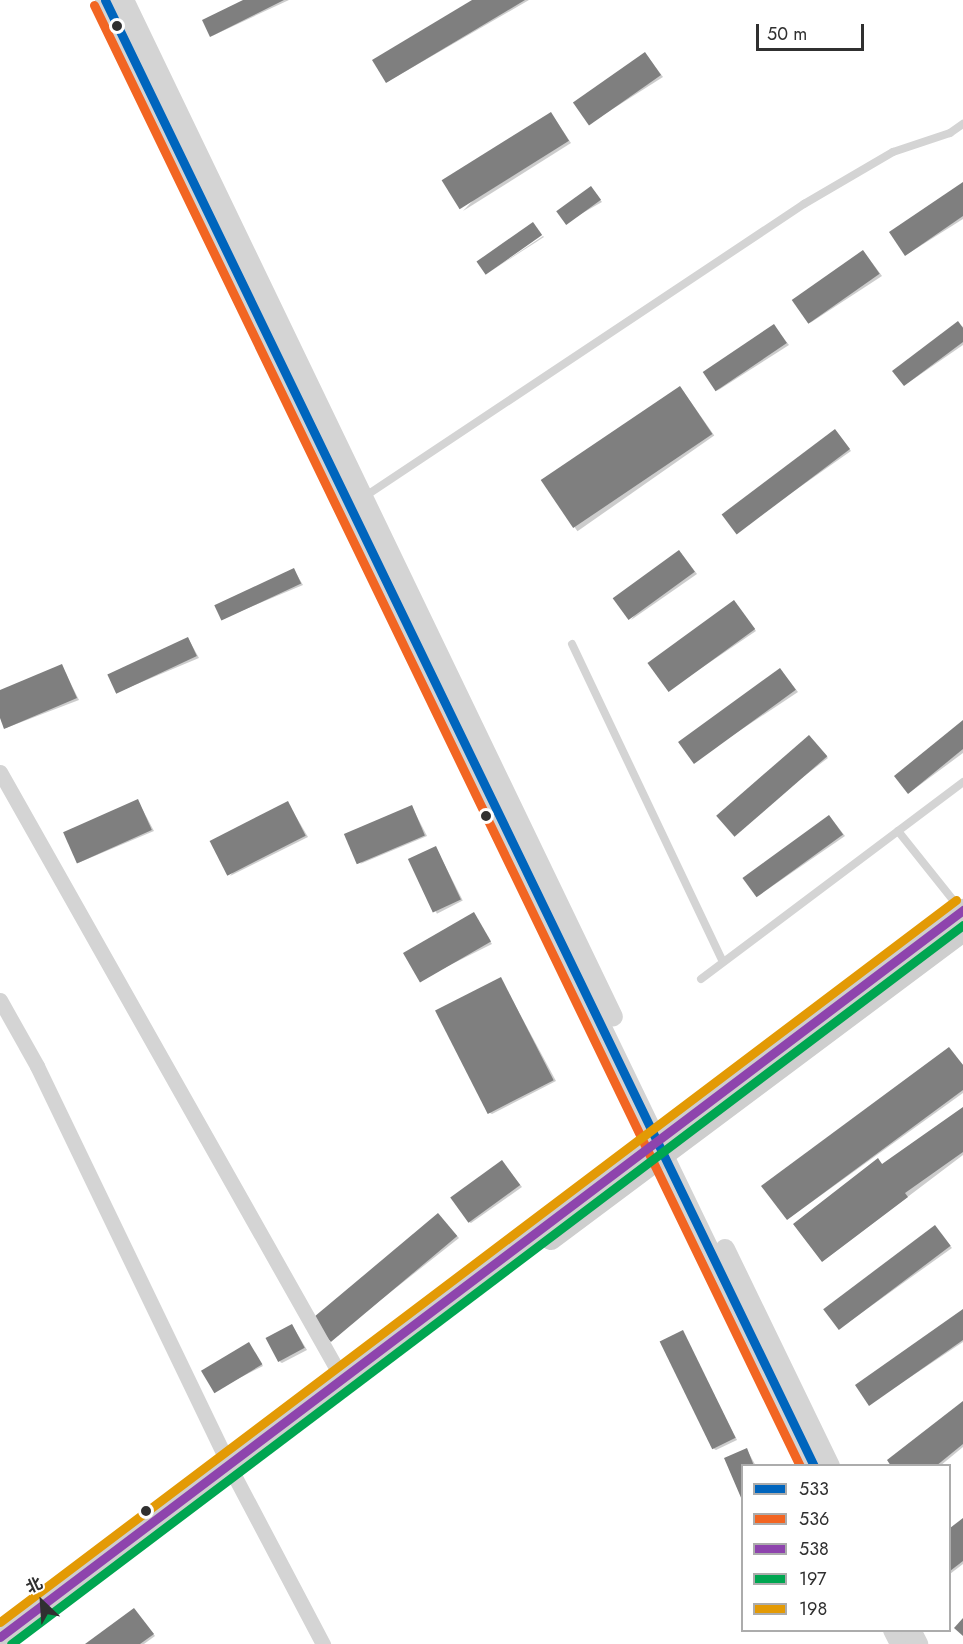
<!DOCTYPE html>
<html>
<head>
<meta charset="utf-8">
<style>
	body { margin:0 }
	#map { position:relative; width:963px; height:1644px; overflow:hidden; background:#fff; font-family:Jost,"Noto Sans SC",sans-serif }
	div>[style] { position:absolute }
	.shadow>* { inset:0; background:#0003; transform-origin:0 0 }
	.building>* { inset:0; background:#7f7f7f; transform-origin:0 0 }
	.service>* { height:8px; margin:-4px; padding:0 4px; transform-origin:4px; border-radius:4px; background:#d4d4d4 }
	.minor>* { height:15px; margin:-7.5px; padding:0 7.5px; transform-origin:7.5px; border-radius:7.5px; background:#d4d4d4 }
	.tertiary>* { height:20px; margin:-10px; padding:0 10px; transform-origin:10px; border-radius:10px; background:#d4d4d4 }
	.secondary>* { height:22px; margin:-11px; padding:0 11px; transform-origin:11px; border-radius:11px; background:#cecece }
	.bus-1>* { height:9px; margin:-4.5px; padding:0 4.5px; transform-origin:4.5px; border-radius:4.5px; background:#0065bd }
	.bus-2>* { height:9px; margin:-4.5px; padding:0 4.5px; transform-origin:4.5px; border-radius:4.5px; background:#f26522 }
	.bus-3>* { height:9px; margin:-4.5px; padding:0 4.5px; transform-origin:4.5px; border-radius:4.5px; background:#8e44ad }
	.bus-4>* { height:9px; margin:-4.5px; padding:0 4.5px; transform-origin:4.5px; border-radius:4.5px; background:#00a651 }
	.bus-5>* { height:9px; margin:-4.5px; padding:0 4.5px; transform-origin:4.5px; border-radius:4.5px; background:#e39a05 }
	.dots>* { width:16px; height:16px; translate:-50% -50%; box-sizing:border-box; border:3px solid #fff; border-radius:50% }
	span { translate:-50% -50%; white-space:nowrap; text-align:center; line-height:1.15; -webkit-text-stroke:6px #fff; paint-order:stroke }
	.legend { position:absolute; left:741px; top:1464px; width:210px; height:168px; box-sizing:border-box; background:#fff; border:2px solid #acacac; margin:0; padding:8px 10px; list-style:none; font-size:18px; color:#303030 }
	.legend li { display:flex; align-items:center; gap:12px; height:30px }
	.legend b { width:30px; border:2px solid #acacac }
	.north { position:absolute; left:12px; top:1572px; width:60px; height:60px; -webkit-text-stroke:4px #fff; paint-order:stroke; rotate:335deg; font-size:16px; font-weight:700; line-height:24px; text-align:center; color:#303030 }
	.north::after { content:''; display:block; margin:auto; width:21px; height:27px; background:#303030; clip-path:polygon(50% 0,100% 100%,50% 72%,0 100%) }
	.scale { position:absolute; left:756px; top:24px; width:108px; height:27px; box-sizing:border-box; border:3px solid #303030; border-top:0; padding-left:8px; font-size:18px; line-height:21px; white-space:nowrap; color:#303030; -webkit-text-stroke:4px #fff; paint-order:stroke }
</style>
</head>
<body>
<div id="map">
	<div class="shadow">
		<i style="clip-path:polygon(246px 0,289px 0,212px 36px)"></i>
		<i style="clip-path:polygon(475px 0,529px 0,387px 82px)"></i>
		<i style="clip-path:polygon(645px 53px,663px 77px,589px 124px)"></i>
		<i style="clip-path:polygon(553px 116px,571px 143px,463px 211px)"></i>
		<i style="clip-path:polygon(963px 184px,963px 219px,906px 255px)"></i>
		<i style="clip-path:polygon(591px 187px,602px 202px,565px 223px)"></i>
		<i style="clip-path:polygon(543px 236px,544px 237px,488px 273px)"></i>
		<i style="clip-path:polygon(864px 252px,882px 276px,810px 323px)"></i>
		<i style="clip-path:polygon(958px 323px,963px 327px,963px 345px,905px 385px)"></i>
		<i style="clip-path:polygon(774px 326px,789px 345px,717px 391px)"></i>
		<i style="left:681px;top:388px;width:58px;height:167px;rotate:55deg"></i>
		<i style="clip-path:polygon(836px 431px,851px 451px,736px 532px)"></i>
		<i style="clip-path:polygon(681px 553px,697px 574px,631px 620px)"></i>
		<i style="clip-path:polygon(294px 570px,303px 585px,222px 619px)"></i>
		<i style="clip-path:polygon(734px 602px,756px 631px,669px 690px)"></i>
		<i style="clip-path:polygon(188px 638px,199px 658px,118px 692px,109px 675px)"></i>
		<i style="clip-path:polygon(62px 666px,79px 700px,6px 728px,0 715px,0 692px)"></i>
		<i style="clip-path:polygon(780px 669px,798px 692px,694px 761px)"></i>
		<i style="clip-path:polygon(963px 722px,963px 753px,909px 793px)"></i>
		<i style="clip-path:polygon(809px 736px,828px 758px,731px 832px)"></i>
		<i style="clip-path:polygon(138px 801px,154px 831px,78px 863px)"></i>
		<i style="clip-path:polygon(288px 803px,308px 837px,230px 876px)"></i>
		<i style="clip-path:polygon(412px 807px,427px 836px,360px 864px)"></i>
		<i style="clip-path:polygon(830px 817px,845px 836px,758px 896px)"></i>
		<i style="left:436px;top:848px;width:59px;height:29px;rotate:63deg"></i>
		<i style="clip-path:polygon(474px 914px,492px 944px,420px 980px)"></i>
		<i style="clip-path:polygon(501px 979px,556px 1081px,492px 1114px,490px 1113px)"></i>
		<i style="clip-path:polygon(949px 1049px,963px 1065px,963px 1093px,788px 1219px)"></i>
		<i style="clip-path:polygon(963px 1109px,963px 1155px,823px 1261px,795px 1224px,878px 1160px,883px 1165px)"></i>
		<i style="clip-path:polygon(502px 1162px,522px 1187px,471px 1223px,469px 1222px)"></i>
		<i style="clip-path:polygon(438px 1215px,459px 1238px,330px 1340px)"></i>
		<i style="clip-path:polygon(935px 1227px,952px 1248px,839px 1329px)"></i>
		<i style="clip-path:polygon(963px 1310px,963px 1342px,870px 1404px)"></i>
		<i style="clip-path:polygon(292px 1325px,307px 1350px,282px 1363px,280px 1362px)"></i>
		<i style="clip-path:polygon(682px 1331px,737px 1440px,716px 1450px,714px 1449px)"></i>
		<i style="clip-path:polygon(249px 1344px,263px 1366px,214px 1391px,203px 1372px)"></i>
		<i style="clip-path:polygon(963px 1403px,963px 1447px,940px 1466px,893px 1466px)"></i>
		<i style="clip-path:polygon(747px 1450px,756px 1466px,742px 1466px,742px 1497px,726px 1459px)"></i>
		<i style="clip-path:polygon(963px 1520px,963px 1564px,950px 1574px,950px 1530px)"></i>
		<i style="clip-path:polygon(134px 1609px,155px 1636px,144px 1644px,88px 1644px)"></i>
	</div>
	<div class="building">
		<i style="clip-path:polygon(243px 0,284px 0,210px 37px,202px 20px)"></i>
		<i style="clip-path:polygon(472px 0,525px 0,386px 83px,372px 60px)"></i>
		<i style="left:645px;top:52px;width:28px;height:88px;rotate:55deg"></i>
		<i style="left:551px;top:112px;width:34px;height:129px;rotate:58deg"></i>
		<i style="clip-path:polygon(963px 182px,963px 216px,905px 256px,889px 232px)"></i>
		<i style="left:591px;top:186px;width:17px;height:43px;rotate:54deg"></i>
		<i style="left:533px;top:222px;width:16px;height:69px;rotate:55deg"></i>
		<i style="left:863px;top:250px;width:29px;height:87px;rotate:55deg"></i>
		<i style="clip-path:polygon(958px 321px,963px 328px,963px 342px,904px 386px,892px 371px)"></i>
		<i style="left:774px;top:324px;width:23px;height:86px;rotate:56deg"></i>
		<i style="left:680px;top:386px;width:58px;height:168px;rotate:56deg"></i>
		<i style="left:835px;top:429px;width:25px;height:142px;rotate:53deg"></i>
		<i style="left:679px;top:550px;width:27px;height:82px;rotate:54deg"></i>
		<i style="left:294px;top:568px;width:17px;height:88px;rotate:65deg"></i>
		<i style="left:734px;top:600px;width:36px;height:107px;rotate:54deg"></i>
		<i style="left:188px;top:637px;width:21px;height:89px;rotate:65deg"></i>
		<i style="clip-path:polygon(62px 664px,77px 698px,4px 729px,0 718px,0 690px)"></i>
		<i style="left:780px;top:668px;width:27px;height:126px;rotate:54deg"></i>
		<i style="clip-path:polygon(963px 720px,963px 749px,908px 794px,894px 776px)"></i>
		<i style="left:809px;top:735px;width:28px;height:123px;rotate:49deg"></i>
		<i style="left:138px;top:799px;width:34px;height:82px;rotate:66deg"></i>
		<i style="left:288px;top:801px;width:39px;height:88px;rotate:63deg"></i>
		<i style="left:412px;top:805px;width:33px;height:74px;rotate:67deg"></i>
		<i style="left:829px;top:815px;width:24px;height:107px;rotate:54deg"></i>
		<i style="left:436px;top:846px;width:59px;height:31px;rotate:65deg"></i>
		<i style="left:474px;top:912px;width:34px;height:82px;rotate:60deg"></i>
		<i style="left:501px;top:977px;width:116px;height:74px;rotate:63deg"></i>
		<i style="clip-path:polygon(949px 1047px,963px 1065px,963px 1090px,787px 1220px,761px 1186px)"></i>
		<i style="clip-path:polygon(963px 1107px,963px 1152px,905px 1193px,908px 1197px,822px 1262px,793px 1224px,878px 1158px,882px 1164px)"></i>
		<i style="left:502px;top:1160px;width:31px;height:64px;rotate:54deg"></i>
		<i style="left:438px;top:1213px;width:30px;height:165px;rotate:50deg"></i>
		<i style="left:935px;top:1225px;width:26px;height:140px;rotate:53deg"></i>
		<i style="clip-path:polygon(963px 1309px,963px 1340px,869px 1406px,855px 1385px)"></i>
		<i style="left:292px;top:1324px;width:27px;height:30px;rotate:62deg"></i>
		<i style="left:683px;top:1330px;width:120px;height:26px;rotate:64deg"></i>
		<i style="left:249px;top:1342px;width:26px;height:56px;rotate:59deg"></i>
		<i style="clip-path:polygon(963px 1401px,963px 1444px,936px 1466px,891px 1466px,887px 1460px)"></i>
		<i style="clip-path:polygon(747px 1448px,754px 1466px,742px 1466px,742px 1500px,724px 1458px)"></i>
		<i style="clip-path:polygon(963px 1518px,963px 1561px,950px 1571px,950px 1528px)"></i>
		<i style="clip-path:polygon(134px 1608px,154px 1634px,140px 1644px,85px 1644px)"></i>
		<i style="clip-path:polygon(963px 1618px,963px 1636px,954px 1628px)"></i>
	</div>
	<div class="service">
		<i style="left:364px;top:497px;width:529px;rotate:-33.66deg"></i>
		<i style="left:804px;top:204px;width:103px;rotate:-30.3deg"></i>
		<i style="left:893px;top:152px;width:60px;rotate:-18.4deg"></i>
		<i style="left:950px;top:133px;width:16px;rotate:-35deg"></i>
		<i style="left:572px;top:644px;width:352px;rotate:64.6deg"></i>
		<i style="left:898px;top:831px;width:101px;rotate:51.4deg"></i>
		<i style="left:701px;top:979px;width:328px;rotate:-36.9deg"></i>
	</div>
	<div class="minor">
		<i style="left:0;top:772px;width:698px;rotate:60.57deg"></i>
		<i style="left:0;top:1000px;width:76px;rotate:60.7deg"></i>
		<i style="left:37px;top:1066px;width:458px;rotate:64.3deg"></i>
		<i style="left:236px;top:1479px;width:187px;rotate:62.2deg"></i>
	</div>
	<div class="tertiary">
		<i style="left:105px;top:0;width:1628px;rotate:64.19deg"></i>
		<i style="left:124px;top:0;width:1128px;rotate:64.32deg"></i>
		<i style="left:725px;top:1249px;width:241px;rotate:64.2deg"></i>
		<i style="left:893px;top:1630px;width:16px;rotate:63deg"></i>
		<i style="left:911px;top:1630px;width:16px;rotate:63deg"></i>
	</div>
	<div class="secondary">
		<i style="left:551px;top:1239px;width:514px;rotate:-36.78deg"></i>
		<i style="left:0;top:1637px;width:1207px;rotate:-37.05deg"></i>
	</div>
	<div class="bus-1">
		<i style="left:105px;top:0;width:1628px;rotate:64.19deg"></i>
	</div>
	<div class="bus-2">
		<i style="left:94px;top:5px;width:1623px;rotate:64.21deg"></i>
	</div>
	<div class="bus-3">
		<i style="left:0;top:1637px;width:1207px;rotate:-37.05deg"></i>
	</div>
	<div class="bus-4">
		<i style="left:11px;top:1644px;width:1193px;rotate:-37.06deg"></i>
	</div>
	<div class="bus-5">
		<i style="left:0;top:1622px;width:1198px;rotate:-37.06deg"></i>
	</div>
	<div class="dots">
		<i style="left:117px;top:26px;background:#303030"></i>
		<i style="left:486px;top:816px;background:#303030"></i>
		<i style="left:146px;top:1511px;background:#303030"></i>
	</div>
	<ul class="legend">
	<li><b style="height:8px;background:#0065bd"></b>533</li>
	<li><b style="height:8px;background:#f26522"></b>536</li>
	<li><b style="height:8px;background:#8e44ad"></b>538</li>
	<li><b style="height:8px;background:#00a651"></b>197</li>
	<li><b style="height:8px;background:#e39a05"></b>198</li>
	</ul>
	<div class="north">北</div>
	<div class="scale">50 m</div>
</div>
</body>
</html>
